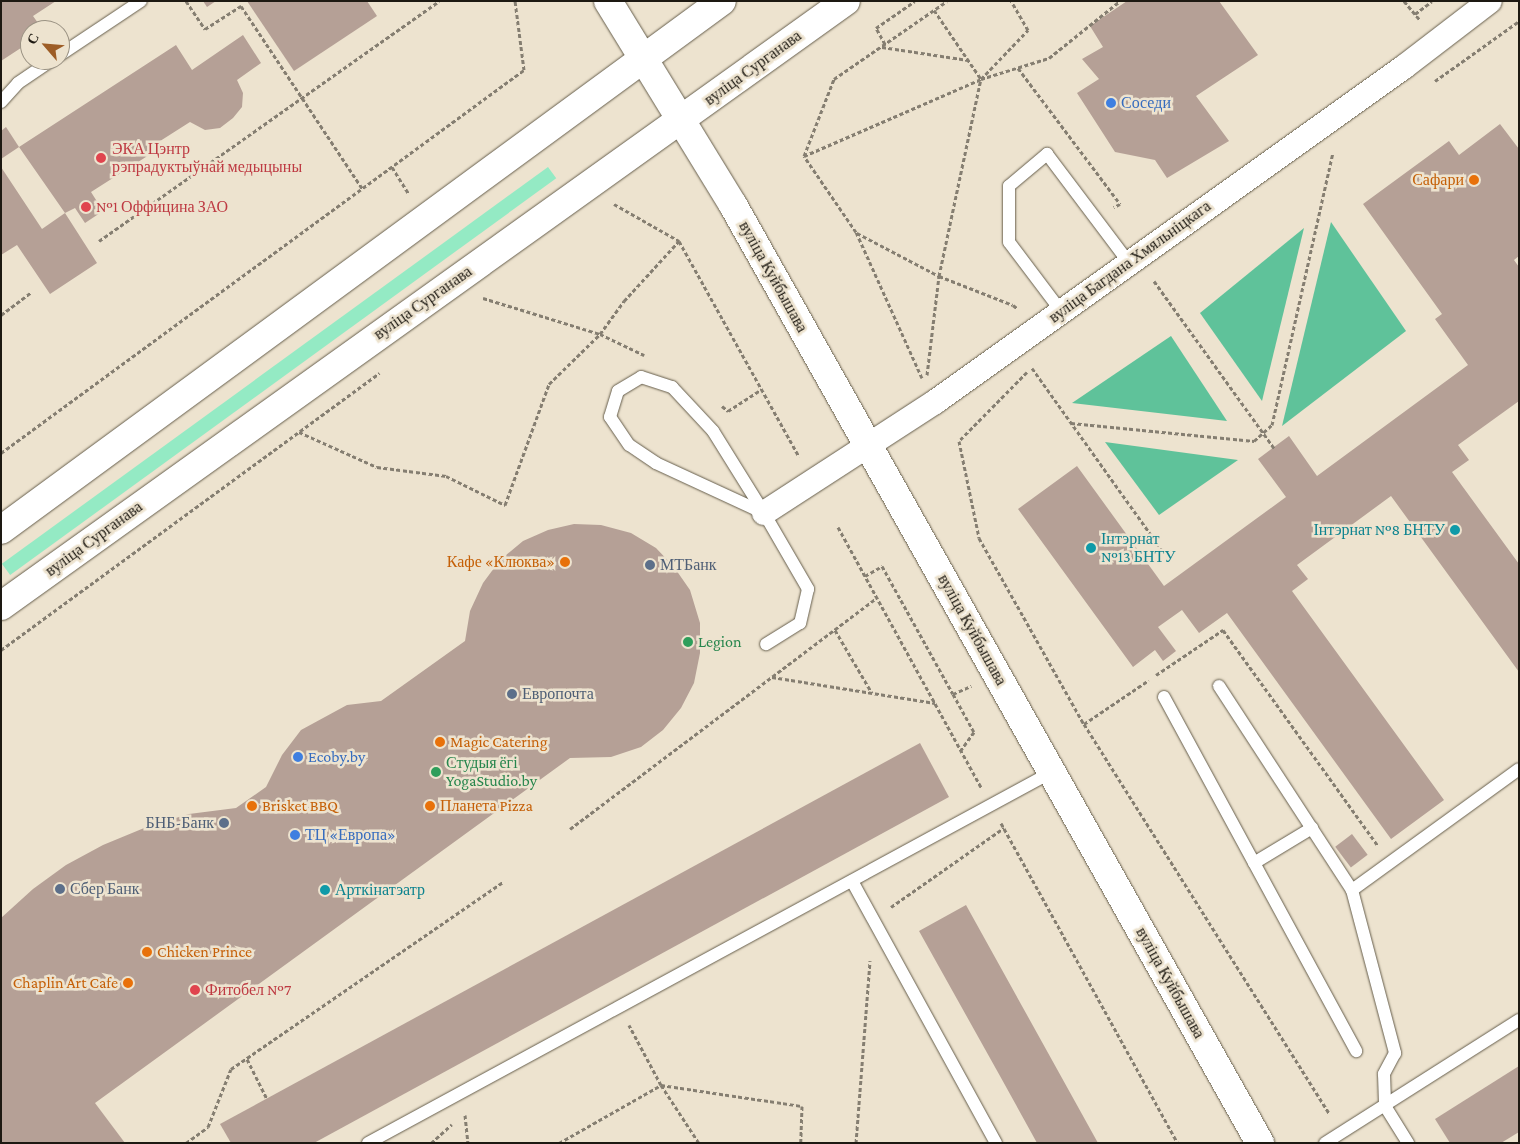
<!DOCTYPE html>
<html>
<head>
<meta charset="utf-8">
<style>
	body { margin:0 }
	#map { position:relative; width:1520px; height:1144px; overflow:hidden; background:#ede3cf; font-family:"Crimson Pro",serif }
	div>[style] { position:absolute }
	.green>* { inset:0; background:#94eac4; transform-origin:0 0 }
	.forest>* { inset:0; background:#5fc29a }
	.building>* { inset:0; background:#b5a096; transform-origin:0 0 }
	.path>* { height:3px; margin-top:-1.5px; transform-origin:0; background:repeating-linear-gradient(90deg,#857e71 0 4px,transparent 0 6.5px) }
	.roads { filter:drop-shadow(0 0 1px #665e4c) drop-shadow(0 0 1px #665e4c) }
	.lane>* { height:12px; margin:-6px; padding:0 6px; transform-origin:6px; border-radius:6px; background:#fff }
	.street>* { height:24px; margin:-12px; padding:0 12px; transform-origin:12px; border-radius:12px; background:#fff }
	.secondary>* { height:28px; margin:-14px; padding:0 14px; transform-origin:14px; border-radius:14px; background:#fff }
	.primary>* { height:28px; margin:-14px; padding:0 14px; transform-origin:14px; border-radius:14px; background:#fff }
	.dots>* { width:14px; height:14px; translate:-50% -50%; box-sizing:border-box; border:2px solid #ede3cf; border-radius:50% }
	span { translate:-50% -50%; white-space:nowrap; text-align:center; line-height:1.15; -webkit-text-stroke:5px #ede3cf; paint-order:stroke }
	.street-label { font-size:16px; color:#1d1912 }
	.shop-label { font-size:16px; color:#366cbe }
	.left { translate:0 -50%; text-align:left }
	.health-label { font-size:16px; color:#be3a42 }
	.food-label { font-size:16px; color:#c56008 }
	.right { translate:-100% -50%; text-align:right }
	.culture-label { font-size:16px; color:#0d838f }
	.service-label { font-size:16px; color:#4e5e75 }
	.leisure-label { font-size:16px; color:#27864d }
	.frame { position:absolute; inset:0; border:2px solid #1d1912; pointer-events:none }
	.north { position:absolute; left:20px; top:20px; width:50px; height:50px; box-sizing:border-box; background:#ede3cf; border:1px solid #9a9283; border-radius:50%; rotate:297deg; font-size:14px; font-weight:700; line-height:20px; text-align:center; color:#1d1912 }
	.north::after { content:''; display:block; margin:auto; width:18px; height:22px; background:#9d5d26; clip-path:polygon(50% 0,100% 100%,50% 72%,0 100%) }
</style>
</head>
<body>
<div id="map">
	<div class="green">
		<i style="left:548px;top:167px;width:14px;height:675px;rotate:54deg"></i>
	</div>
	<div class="forest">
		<i style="clip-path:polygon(1331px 222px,1406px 331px,1282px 426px)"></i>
		<i style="clip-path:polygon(1304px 228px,1262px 401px,1200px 313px)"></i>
		<i style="clip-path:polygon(1171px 336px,1227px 421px,1072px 403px)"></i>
		<i style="clip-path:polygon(1105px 442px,1238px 460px,1159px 515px)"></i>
	</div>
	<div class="building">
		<i style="clip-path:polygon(1px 1px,56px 1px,33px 16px,43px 30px,30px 30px,30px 42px,1px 61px)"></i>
		<i style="clip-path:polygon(203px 1px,216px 1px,207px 7px)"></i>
		<i style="clip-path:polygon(247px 1px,367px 1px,377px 16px,294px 71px)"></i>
		<i style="clip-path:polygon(1127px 1px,1219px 1px,1258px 55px,1196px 96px,1229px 141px,1167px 178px,1155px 160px,1115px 152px,1077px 93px,1099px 79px,1082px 59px,1103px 47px,1090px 26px)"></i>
		<i style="clip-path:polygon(243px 35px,261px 63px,237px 80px,243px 93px,242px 107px,233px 118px,220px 128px,205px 130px,190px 122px,157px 143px,160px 148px,91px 192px,103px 211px,85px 223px,75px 208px,65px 213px,19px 147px,176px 45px,192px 70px)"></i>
		<i style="clip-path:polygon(1500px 124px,1519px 149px,1519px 256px,1514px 260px,1519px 267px,1519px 401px,1458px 445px,1469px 460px,1452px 472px,1519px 564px,1519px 672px,1391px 496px,1297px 565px,1308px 579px,1292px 591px,1444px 800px,1391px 839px,1227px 613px,1199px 633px,1182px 610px,1158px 627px,1176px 651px,1163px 661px,1155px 650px,1133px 667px,1018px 509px,1077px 466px,1164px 586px,1286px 497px,1258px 459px,1289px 436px,1317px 476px,1468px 365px,1435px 319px,1442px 314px,1363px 204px,1449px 141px,1459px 155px)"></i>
		<i style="clip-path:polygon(6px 127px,19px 147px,1px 159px,1px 131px)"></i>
		<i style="clip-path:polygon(1px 167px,42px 229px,65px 213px,97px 263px,50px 294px,17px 245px,1px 255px)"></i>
		<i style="clip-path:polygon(574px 524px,601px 525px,631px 533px,656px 548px,674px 567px,690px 590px,700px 623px,700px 653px,694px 683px,681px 708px,663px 730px,641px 747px,611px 757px,570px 758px,95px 1103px,125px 1143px,1px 1143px,1px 918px,33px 889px,66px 865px,103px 845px,149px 826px,189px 814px,236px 808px,266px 787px,282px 755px,301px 730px,347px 705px,381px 701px,465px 641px,470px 611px,483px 583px,500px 560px,523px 541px,548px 530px)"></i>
		<i style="clip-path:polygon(920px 743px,949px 797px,314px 1143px,231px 1143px,220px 1124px)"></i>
		<i style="left:1352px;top:834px;width:26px;height:21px;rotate:53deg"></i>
		<i style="clip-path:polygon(966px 905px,1098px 1143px,1037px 1143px,1000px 1076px,919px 931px)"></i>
		<i style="clip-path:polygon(1519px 1066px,1519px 1132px,1501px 1143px,1450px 1143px,1435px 1119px)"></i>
	</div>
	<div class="path">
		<i style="left:186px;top:1px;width:34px;rotate:56deg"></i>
		<i style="left:205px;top:29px;width:43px;rotate:-32.6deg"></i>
		<i style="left:241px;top:6px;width:219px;rotate:56.4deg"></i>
		<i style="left:1404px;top:1px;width:25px;rotate:50deg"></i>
		<i style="left:934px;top:10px;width:83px;rotate:55.7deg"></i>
		<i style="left:1415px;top:14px;width:21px;rotate:-37deg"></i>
		<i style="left:885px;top:44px;width:18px;rotate:-119deg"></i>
		<i style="left:876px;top:28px;width:47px;rotate:-34.7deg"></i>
		<i style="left:882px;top:47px;width:87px;rotate:8.6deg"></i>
		<i style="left:1018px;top:68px;width:170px;rotate:53.1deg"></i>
		<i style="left:1120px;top:204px;width:7px;rotate:153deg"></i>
		<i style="left:1435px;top:81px;width:103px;rotate:-35.5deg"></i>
		<i style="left:804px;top:156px;width:193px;rotate:-23.5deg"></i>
		<i style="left:981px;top:79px;width:71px;rotate:-17.2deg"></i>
		<i style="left:1049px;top:58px;width:91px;rotate:-38.8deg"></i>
		<i style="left:392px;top:167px;width:32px;rotate:58deg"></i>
		<i style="left:614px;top:204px;width:75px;rotate:29.6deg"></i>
		<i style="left:679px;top:241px;width:247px;rotate:60.9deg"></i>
		<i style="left:857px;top:233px;width:93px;rotate:27.7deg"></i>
		<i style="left:939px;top:276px;width:79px;rotate:21.4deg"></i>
		<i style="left:1013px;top:305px;width:6px;rotate:39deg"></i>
		<i style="left:99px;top:241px;width:416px;rotate:-35.2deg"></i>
		<i style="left:1154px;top:281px;width:206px;rotate:54.3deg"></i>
		<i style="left:483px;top:298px;width:122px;rotate:17.1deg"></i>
		<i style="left:600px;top:334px;width:49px;rotate:25.5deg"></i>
		<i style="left:1px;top:315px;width:38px;rotate:-37deg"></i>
		<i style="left:1032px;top:368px;width:224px;rotate:54.5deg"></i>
		<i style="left:1027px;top:372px;width:97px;rotate:134.6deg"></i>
		<i style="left:959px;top:441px;width:99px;rotate:78.3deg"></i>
		<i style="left:979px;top:538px;width:214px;rotate:60.6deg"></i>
		<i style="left:1084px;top:724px;width:461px;rotate:57.8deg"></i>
		<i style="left:927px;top:375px;width:100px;rotate:-83.1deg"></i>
		<i style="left:939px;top:276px;width:201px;rotate:-78deg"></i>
		<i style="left:981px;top:79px;width:68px;rotate:-46.2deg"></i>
		<i style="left:1028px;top:30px;width:34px;rotate:-120deg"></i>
		<i style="left:922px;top:378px;width:160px;rotate:-114.3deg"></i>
		<i style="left:856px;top:232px;width:92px;rotate:-124.4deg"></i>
		<i style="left:804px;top:156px;width:83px;rotate:-68.7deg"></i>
		<i style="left:834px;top:79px;width:137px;rotate:-34.6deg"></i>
		<i style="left:722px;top:406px;width:8px;rotate:40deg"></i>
		<i style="left:728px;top:411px;width:40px;rotate:-32.9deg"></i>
		<i style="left:1071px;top:423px;width:184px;rotate:5.6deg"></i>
		<i style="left:1254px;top:441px;width:24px;rotate:-42deg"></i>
		<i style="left:1272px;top:425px;width:279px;rotate:-77.4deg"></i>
		<i style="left:299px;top:432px;width:85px;rotate:24.2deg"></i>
		<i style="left:377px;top:467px;width:70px;rotate:7.4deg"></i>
		<i style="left:446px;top:476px;width:66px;rotate:26.2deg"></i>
		<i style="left:505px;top:505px;width:129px;rotate:-70deg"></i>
		<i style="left:549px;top:384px;width:71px;rotate:-44.4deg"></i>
		<i style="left:600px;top:334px;width:41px;rotate:-54deg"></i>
		<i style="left:624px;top:301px;width:81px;rotate:-47.5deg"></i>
		<i style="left:1px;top:453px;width:648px;rotate:-36.22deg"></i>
		<i style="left:524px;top:70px;width:70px;rotate:-97.4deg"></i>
		<i style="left:838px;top:527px;width:297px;rotate:61.2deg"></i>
		<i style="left:865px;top:576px;width:20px;rotate:-30deg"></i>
		<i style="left:882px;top:566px;width:146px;rotate:61deg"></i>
		<i style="left:953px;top:694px;width:43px;rotate:61.1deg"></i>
		<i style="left:974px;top:732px;width:22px;rotate:126deg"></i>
		<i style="left:835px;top:630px;width:73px;rotate:59.6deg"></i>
		<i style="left:1px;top:650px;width:469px;rotate:-36.2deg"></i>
		<i style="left:1156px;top:675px;width:81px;rotate:-33.9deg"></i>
		<i style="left:1223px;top:630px;width:266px;rotate:54.3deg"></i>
		<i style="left:772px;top:677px;width:165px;rotate:9.1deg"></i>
		<i style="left:953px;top:694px;width:20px;rotate:-24deg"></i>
		<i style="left:1084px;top:724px;width:78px;rotate:-34.1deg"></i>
		<i style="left:1001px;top:823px;width:366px;rotate:61.1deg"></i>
		<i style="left:570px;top:829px;width:384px;rotate:-37deg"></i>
		<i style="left:891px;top:907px;width:138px;rotate:-35deg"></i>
		<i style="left:247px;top:1059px;width:45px;rotate:63.4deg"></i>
		<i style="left:661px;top:1085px;width:143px;rotate:8.5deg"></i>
		<i style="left:802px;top:1106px;width:37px;rotate:92deg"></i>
		<i style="left:661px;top:1085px;width:69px;rotate:56.8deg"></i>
		<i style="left:465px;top:1115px;width:28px;rotate:84deg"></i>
		<i style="left:186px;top:1143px;width:27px;rotate:-36deg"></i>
		<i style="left:208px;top:1127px;width:62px;rotate:-68.4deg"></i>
		<i style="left:231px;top:1069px;width:330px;rotate:-34.5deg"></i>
		<i style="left:431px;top:1143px;width:28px;rotate:-42deg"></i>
		<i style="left:559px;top:1143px;width:117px;rotate:-29.6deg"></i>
		<i style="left:661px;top:1085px;width:68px;rotate:-118.1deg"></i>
		<i style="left:856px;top:1143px;width:183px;rotate:-85.6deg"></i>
	</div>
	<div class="roads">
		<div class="lane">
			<i style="left:60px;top:55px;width:97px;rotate:-33.7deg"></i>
			<i style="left:1px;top:102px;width:25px;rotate:-48deg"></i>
			<i style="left:18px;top:83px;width:41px;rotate:-34.1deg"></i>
			<i style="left:1061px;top:311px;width:86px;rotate:-127deg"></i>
			<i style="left:1009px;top:242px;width:56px;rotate:-90deg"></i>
			<i style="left:1009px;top:186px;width:50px;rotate:-40.1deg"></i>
			<i style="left:1047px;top:154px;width:136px;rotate:53deg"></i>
			<i style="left:764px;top:513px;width:119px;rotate:-155.2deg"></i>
			<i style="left:656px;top:463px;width:32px;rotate:-146deg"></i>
			<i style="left:629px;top:445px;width:34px;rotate:-124deg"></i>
			<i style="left:610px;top:417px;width:27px;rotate:-73deg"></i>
			<i style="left:618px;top:391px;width:27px;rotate:-31deg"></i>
			<i style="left:641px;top:377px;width:33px;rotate:18deg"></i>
			<i style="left:672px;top:387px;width:60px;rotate:47deg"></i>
			<i style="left:713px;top:431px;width:97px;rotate:58.1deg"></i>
			<i style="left:764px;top:513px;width:88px;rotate:59.9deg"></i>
			<i style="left:808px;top:589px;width:35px;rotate:103deg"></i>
			<i style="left:800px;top:623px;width:40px;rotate:148deg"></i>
			<i style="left:1219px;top:686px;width:244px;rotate:56.9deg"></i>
			<i style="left:1352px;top:890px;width:169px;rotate:75.2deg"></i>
			<i style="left:1395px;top:1053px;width:24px;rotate:118deg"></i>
			<i style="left:1384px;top:1074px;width:32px;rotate:88deg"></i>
			<i style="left:1385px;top:1106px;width:44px;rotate:58.1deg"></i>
			<i style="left:1164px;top:697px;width:403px;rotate:61.5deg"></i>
			<i style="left:1254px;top:863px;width:68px;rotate:-31.1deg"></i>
			<i style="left:852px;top:881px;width:299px;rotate:61.2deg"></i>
			<i style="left:1352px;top:890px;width:206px;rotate:-35.9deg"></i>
			<i style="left:368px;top:1143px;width:778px;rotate:-28.48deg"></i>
			<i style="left:1325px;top:1143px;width:230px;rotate:-32.4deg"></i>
		</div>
		<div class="street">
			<i style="left:764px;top:513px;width:204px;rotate:-33deg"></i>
			<i style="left:935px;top:402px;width:576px;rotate:-35.54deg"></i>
			<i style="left:1404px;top:67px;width:108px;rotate:-37.5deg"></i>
		</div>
		<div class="secondary">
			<i style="left:608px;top:1px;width:239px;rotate:58.5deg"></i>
			<i style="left:733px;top:205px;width:1076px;rotate:60.67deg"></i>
		</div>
		<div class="primary">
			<i style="left:1px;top:530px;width:894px;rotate:-36.27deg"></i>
			<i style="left:1px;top:606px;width:1039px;rotate:-35.6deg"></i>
		</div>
	</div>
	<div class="dots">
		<i style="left:1111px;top:103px;background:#3f7fe0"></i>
		<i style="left:101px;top:158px;background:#e0444e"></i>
		<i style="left:1474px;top:180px;background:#e8710a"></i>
		<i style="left:86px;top:207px;background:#e0444e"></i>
		<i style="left:1455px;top:530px;background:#0f9aa8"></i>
		<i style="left:1091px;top:548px;background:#0f9aa8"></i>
		<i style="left:565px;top:562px;background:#e8710a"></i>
		<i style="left:650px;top:565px;background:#5c6f8a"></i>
		<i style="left:688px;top:642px;background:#2e9e5b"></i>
		<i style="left:512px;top:694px;background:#5c6f8a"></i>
		<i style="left:440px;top:742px;background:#e8710a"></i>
		<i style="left:298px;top:757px;background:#3f7fe0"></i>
		<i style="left:436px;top:772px;background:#2e9e5b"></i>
		<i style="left:252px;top:806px;background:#e8710a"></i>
		<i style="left:430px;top:806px;background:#e8710a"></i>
		<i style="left:224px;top:823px;background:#5c6f8a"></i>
		<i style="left:295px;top:835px;background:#3f7fe0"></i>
		<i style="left:60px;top:889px;background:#5c6f8a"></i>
		<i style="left:325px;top:890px;background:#0f9aa8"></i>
		<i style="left:147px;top:952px;background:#e8710a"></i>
		<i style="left:128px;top:983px;background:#e8710a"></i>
		<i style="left:195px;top:990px;background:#e0444e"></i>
	</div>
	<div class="street-label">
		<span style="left:753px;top:68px;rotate:-36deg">вуліца Сурганава</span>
		<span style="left:1130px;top:262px;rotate:-36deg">вуліца Багдана Хмяльніцкага</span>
		<span style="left:773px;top:277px;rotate:61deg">вуліца Куйбышава</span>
		<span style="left:423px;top:303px;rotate:-35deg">вуліца Сурганава</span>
		<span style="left:94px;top:539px;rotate:-36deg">вуліца Сурганава</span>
		<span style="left:972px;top:630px;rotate:61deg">вуліца Куйбышава</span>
		<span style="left:1170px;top:983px;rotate:61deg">вуліца Куйбышава</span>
	</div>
	<div class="shop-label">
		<span class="left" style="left:1121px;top:103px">Соседи</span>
		<span class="left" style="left:308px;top:757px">Ecoby.by</span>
		<span class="left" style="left:305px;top:835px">ТЦ «Европа»</span>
	</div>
	<div class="health-label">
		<span class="left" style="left:112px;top:158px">ЭКА Цэнтр<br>рэпрадуктыўнай медыцыны</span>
		<span class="left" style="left:96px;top:207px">№1 Оффицина ЗАО</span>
		<span class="left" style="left:205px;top:990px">Фитобел №7</span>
	</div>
	<div class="food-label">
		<span class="right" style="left:1464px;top:180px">Сафари</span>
		<span class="right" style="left:555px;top:562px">Кафе «Клюква»</span>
		<span class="left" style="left:450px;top:742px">Magic Catering</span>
		<span class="left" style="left:262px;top:806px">Brisket BBQ</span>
		<span class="left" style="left:440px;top:806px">Планета Pizza</span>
		<span class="left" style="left:157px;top:952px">Chicken Prince</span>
		<span class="right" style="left:118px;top:983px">Chaplin Art Cafe</span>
	</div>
	<div class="culture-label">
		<span class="right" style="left:1445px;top:530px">Інтэрнат №8 БНТУ</span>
		<span class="left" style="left:1101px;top:548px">Інтэрнат<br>№13 БНТУ</span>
		<span class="left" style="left:335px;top:890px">Арткінатэатр</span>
	</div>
	<div class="service-label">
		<span class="left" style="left:660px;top:565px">МТБанк</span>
		<span class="left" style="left:522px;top:694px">Европочта</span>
		<span class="right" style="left:214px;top:823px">БНБ-Банк</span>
		<span class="left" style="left:70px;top:889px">Сбер Банк</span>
	</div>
	<div class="leisure-label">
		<span class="left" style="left:698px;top:642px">Legion</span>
		<span class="left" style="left:446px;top:772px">Студыя ёгі<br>YogaStudio.by</span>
	</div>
	<div class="frame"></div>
	<div class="north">С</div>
</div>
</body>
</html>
